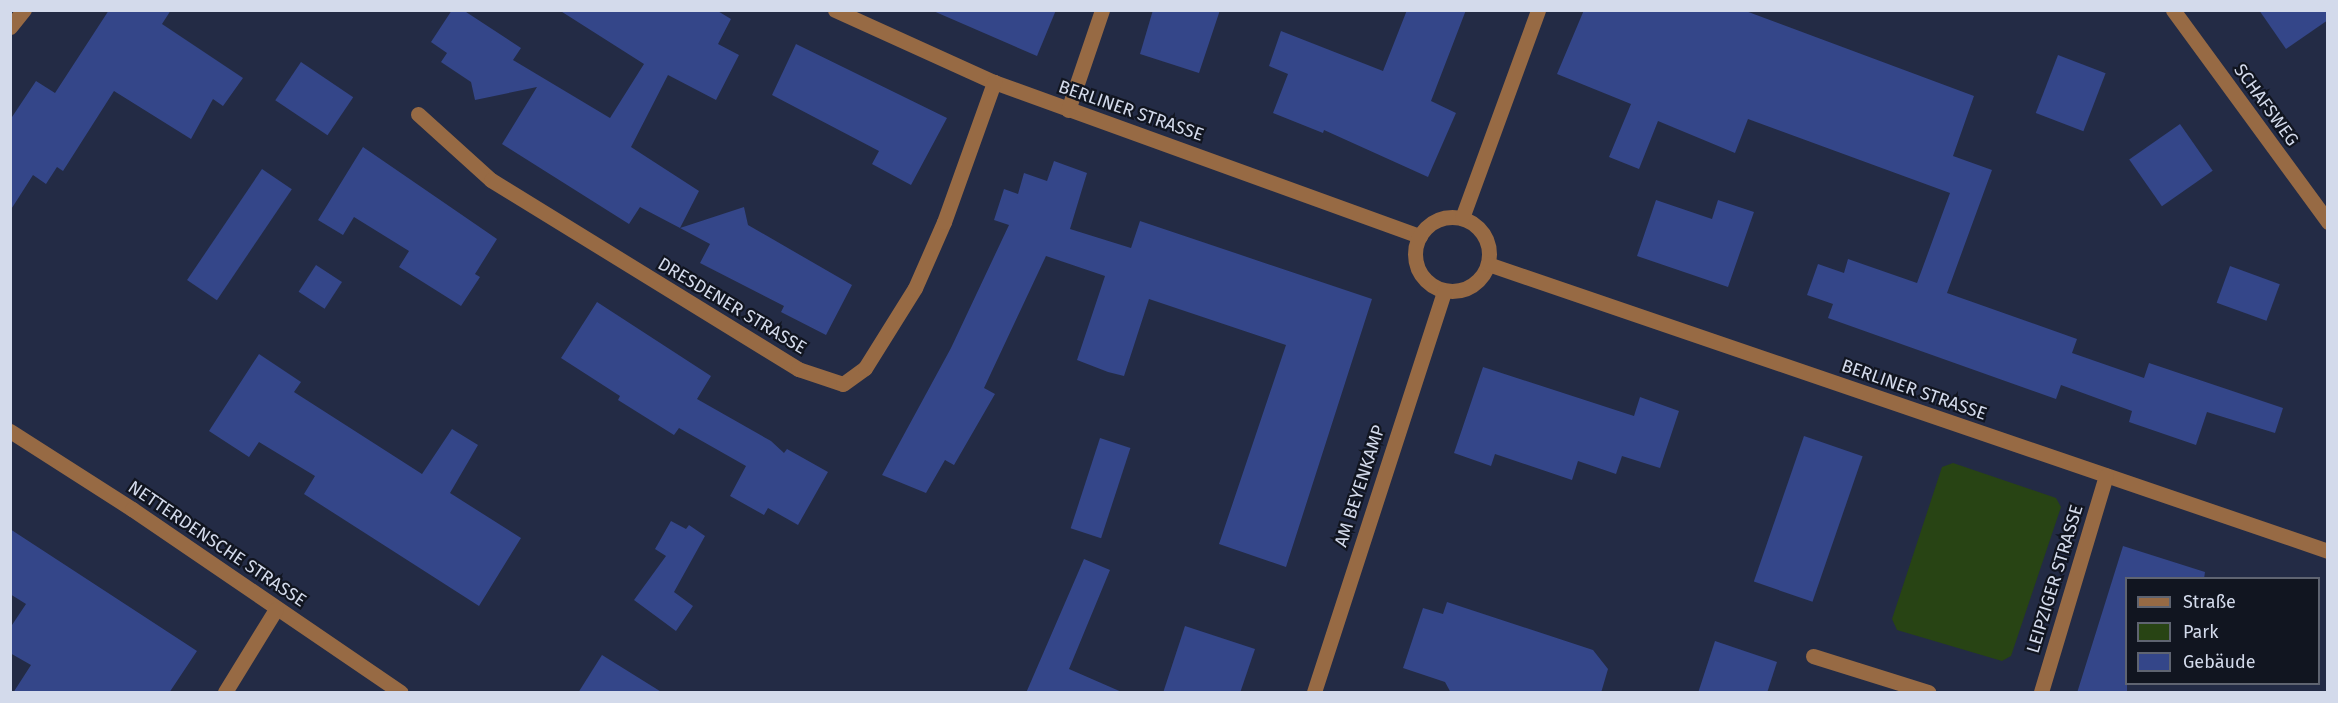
<!DOCTYPE html>
<html>
<head>
<meta charset="utf-8">
<style>
	body { margin:0 }
	#map { position:relative; width:2338px; height:703px; overflow:hidden; background:#232b45; font-family:"Fira Sans",sans-serif }
	div>[style] { position:absolute }
	.green>* { inset:0; background:#284414 }
	.building>* { inset:0; background:#344689; transform-origin:0 0 }
	.minor>* { height:15px; margin:-7.5px; padding:0 7.5px; transform-origin:7.5px; border-radius:7.5px; background:#976a44 }
	.minor>.ring { margin:-7.5px; padding:0; box-sizing:content-box; background:none; border:15px solid #976a44; border-radius:50% }
	span { translate:-50% -50%; white-space:nowrap; text-align:center; line-height:1.15; -webkit-text-stroke:4.5px #111520; paint-order:stroke }
	.street-label { font-size:18px; color:#d3daeb }
	.frame { position:absolute; inset:0; border:12px solid #d3daeb; pointer-events:none }
	.legend { position:absolute; left:2125px; top:577px; width:195px; height:108px; box-sizing:border-box; background:#111520; border:2px solid #5f6471; margin:0; padding:8px 10px; list-style:none; font-size:18px; color:#d3daeb }
	.legend li { display:flex; align-items:center; gap:12px; height:30px }
	.legend b { width:30px; border:2px solid #5f6471 }
</style>
</head>
<body>
<div id="map">
	<div class="green">
		<i style="clip-path:polygon(1953px 463px,2056px 498px,2061px 507px,2011px 656px,2002px 661px,1897px 630px,1892px 619px,1942px 467px)"></i>
	</div>
	<div class="building">
		<i style="clip-path:polygon(109px 10px,171px 10px,162px 24px,243px 78px,223px 106px,213px 99px,191px 139px,114px 91px,63px 171px,57px 167px,46px 184px,33px 175px,10px 211px,10px 120px,36px 81px,55px 93px)"></i>
		<i style="clip-path:polygon(452px 10px,463px 10px,521px 48px,513px 60px,610px 118px,644px 64px,559px 10px,716px 10px,731px 19px,718px 44px,739px 55px,716px 100px,668px 75px,631px 147px,699px 191px,680px 228px,640px 207px,629px 224px,502px 144px,537px 87px,475px 100px,471px 82px,441px 62px,447px 53px,431px 42px)"></i>
		<i style="clip-path:polygon(931px 10px,1056px 10px,1037px 56px)"></i>
		<i style="clip-path:polygon(1153px 10px,1220px 10px,1199px 73px,1140px 54px)"></i>
		<i style="clip-path:polygon(1407px 10px,1466px 10px,1431px 101px,1456px 113px,1428px 177px,1324px 130px,1323px 133px,1273px 113px,1288px 74px,1269px 66px,1281px 31px,1383px 71px)"></i>
		<i style="clip-path:polygon(1584px 10px,1743px 10px,1974px 96px,1953px 156px,1992px 170px,1947px 293px,2077px 339px,2072px 353px,2144px 378px,2149px 363px,2283px 408px,2275px 433px,2207px 412px,2196px 445px,2129px 422px,2132px 411px,2061px 385px,2056px 399px,1828px 318px,1833px 304px,1807px 295px,1818px 264px,1844px 273px,1848px 259px,1917px 283px,1950px 193px,1748px 119px,1735px 153px,1658px 121px,1639px 169px,1609px 157px,1631px 104px,1557px 74px)"></i>
		<i style="clip-path:polygon(2259px 10px,2328px 10px,2328px 20px,2286px 49px)"></i>
		<i style="clip-path:polygon(796px 44px,947px 118px,911px 185px,872px 164px,879px 151px,772px 95px)"></i>
		<i style="left:2058px;top:55px;width:51px;height:62px;rotate:21deg"></i>
		<i style="left:301px;top:62px;width:63px;height:46px;rotate:34deg"></i>
		<i style="left:2180px;top:124px;width:57px;height:62px;rotate:55deg"></i>
		<i style="clip-path:polygon(363px 147px,497px 239px,475px 274px,480px 277px,461px 306px,399px 267px,409px 251px,354px 217px,343px 235px,318px 220px)"></i>
		<i style="clip-path:polygon(1054px 161px,1087px 173px,1070px 229px,1131px 248px,1140px 221px,1372px 299px,1286px 567px,1219px 544px,1286px 345px,1149px 299px,1124px 376px,1108px 372px,1077px 360px,1105px 276px,1046px 256px,984px 388px,995px 394px,954px 465px,945px 460px,926px 493px,882px 475px,951px 348px,1009px 225px,994px 220px,1004px 189px,1018px 194px,1024px 173px,1047px 181px)"></i>
		<i style="left:262px;top:169px;width:36px;height:134px;rotate:34deg"></i>
		<i style="clip-path:polygon(1656px 200px,1712px 219px,1718px 200px,1754px 212px,1728px 287px,1637px 256px)"></i>
		<i style="clip-path:polygon(744px 207px,748px 225px,852px 285px,826px 335px,781px 312px,784px 306px,700px 263px,710px 244px,680px 228px)"></i>
		<i style="left:316px;top:265px;width:31px;height:32px;rotate:33deg"></i>
		<i style="left:2230px;top:266px;width:53px;height:39px;rotate:20deg"></i>
		<i style="clip-path:polygon(597px 302px,711px 376px,697px 399px,771px 441px,784px 453px,787px 449px,828px 472px,798px 525px,768px 508px,764px 515px,730px 496px,746px 466px,679px 428px,674px 435px,618px 400px,620px 396px,561px 358px)"></i>
		<i style="clip-path:polygon(259px 354px,301px 382px,294px 392px,422px 474px,452px 429px,478px 445px,450px 493px,521px 538px,479px 606px,304px 494px,315px 476px,259px 442px,249px 457px,209px 431px)"></i>
		<i style="clip-path:polygon(1483px 367px,1634px 416px,1640px 397px,1679px 411px,1660px 468px,1622px 456px,1616px 474px,1578px 461px,1572px 480px,1495px 454px,1491px 466px,1454px 453px)"></i>
		<i style="left:1804px;top:436px;width:62px;height:154px;rotate:19deg"></i>
		<i style="left:1100px;top:438px;width:32px;height:95px;rotate:18deg"></i>
		<i style="clip-path:polygon(671px 521px,686px 529px,689px 525px,705px 536px,674px 592px,693px 606px,676px 631px,634px 600px,666px 556px,655px 549px)"></i>
		<i style="clip-path:polygon(10px 529px,197px 651px,169px 693px,13px 693px,31px 665px,10px 653px,10px 628px,26px 604px,10px 594px)"></i>
		<i style="clip-path:polygon(2123px 546px,2205px 572px,2204px 579px,2127px 579px,2127px 693px,2077px 693px)"></i>
		<i style="clip-path:polygon(1084px 559px,1110px 570px,1069px 669px,1124px 693px,1026px 693px)"></i>
		<i style="clip-path:polygon(1447px 602px,1593px 650px,1608px 669px,1601px 693px,1451px 693px,1445px 682px,1403px 668px,1423px 608px,1443px 614px)"></i>
		<i style="clip-path:polygon(1185px 626px,1255px 649px,1240px 693px,1163px 693px)"></i>
		<i style="clip-path:polygon(1715px 641px,1777px 662px,1767px 693px,1698px 693px)"></i>
		<i style="clip-path:polygon(602px 655px,663px 693px,578px 693px)"></i>
	</div>
	<div class="minor">
		<i style="left:835px;top:10px;width:175px;rotate:24.4deg"></i>
		<i style="left:994px;top:82px;width:453px;rotate:19.9deg"></i>
		<i style="left:2173px;top:10px;width:263px;rotate:53.8deg"></i>
		<i style="left:10px;top:27px;width:22px;rotate:-51deg"></i>
		<i style="left:1068px;top:110px;width:106px;rotate:-71.2deg"></i>
		<i style="left:418px;top:114px;width:98px;rotate:42.1deg"></i>
		<i style="left:491px;top:180px;width:361px;rotate:31.6deg"></i>
		<i style="left:798px;top:369px;width:47px;rotate:18.4deg"></i>
		<i style="left:843px;top:384px;width:27px;rotate:-36deg"></i>
		<i style="left:865px;top:368px;width:94px;rotate:-58deg"></i>
		<i style="left:915px;top:288px;width:72px;rotate:-66.3deg"></i>
		<i style="left:944px;top:222px;width:149px;rotate:-70.3deg"></i>
		<i class="ring" style="left:1415px;top:217px;width:59px;height:59px"></i>
		<i style="left:1462px;top:218px;width:221px;rotate:-69.9deg"></i>
		<i style="left:1488px;top:264px;width:888px;rotate:18.86deg"></i>
		<i style="left:10px;top:431px;width:145px;rotate:32.6deg"></i>
		<i style="left:132px;top:509px;width:325px;rotate:34.3deg"></i>
		<i style="left:1813px;top:656px;width:121px;rotate:17.4deg"></i>
		<i style="left:225px;top:692px;width:97px;rotate:-58.4deg"></i>
		<i style="left:1314px;top:692px;width:422px;rotate:-72deg"></i>
		<i style="left:2041px;top:692px;width:226px;rotate:-73.3deg"></i>
	</div>
	<div class="street-label">
		<span style="left:2266px;top:105px;rotate:54deg">SCHAFSWEG</span>
		<span style="left:1131px;top:111px;rotate:19deg">BERLINER STRASSE</span>
		<span style="left:732px;top:306px;rotate:31deg">DRESDENER STRASSE</span>
		<span style="left:1914px;top:390px;rotate:19deg">BERLINER STRASSE</span>
		<span style="left:1360px;top:486px;rotate:-72deg">AM BEYENKAMP</span>
		<span style="left:217px;top:544px;rotate:34deg">NETTERDENSCHE STRASSE</span>
		<span style="left:2055px;top:579px;rotate:-73deg">LEIPZIGER STRASSE</span>
	</div>
	<div class="frame"></div>
	<ul class="legend">
	<li><b style="height:8px;background:#976a44"></b>Straße</li>
	<li><b style="height:16px;background:#284414"></b>Park</li>
	<li><b style="height:16px;background:#344689"></b>Gebäude</li>
	</ul>
</div>
</body>
</html>
